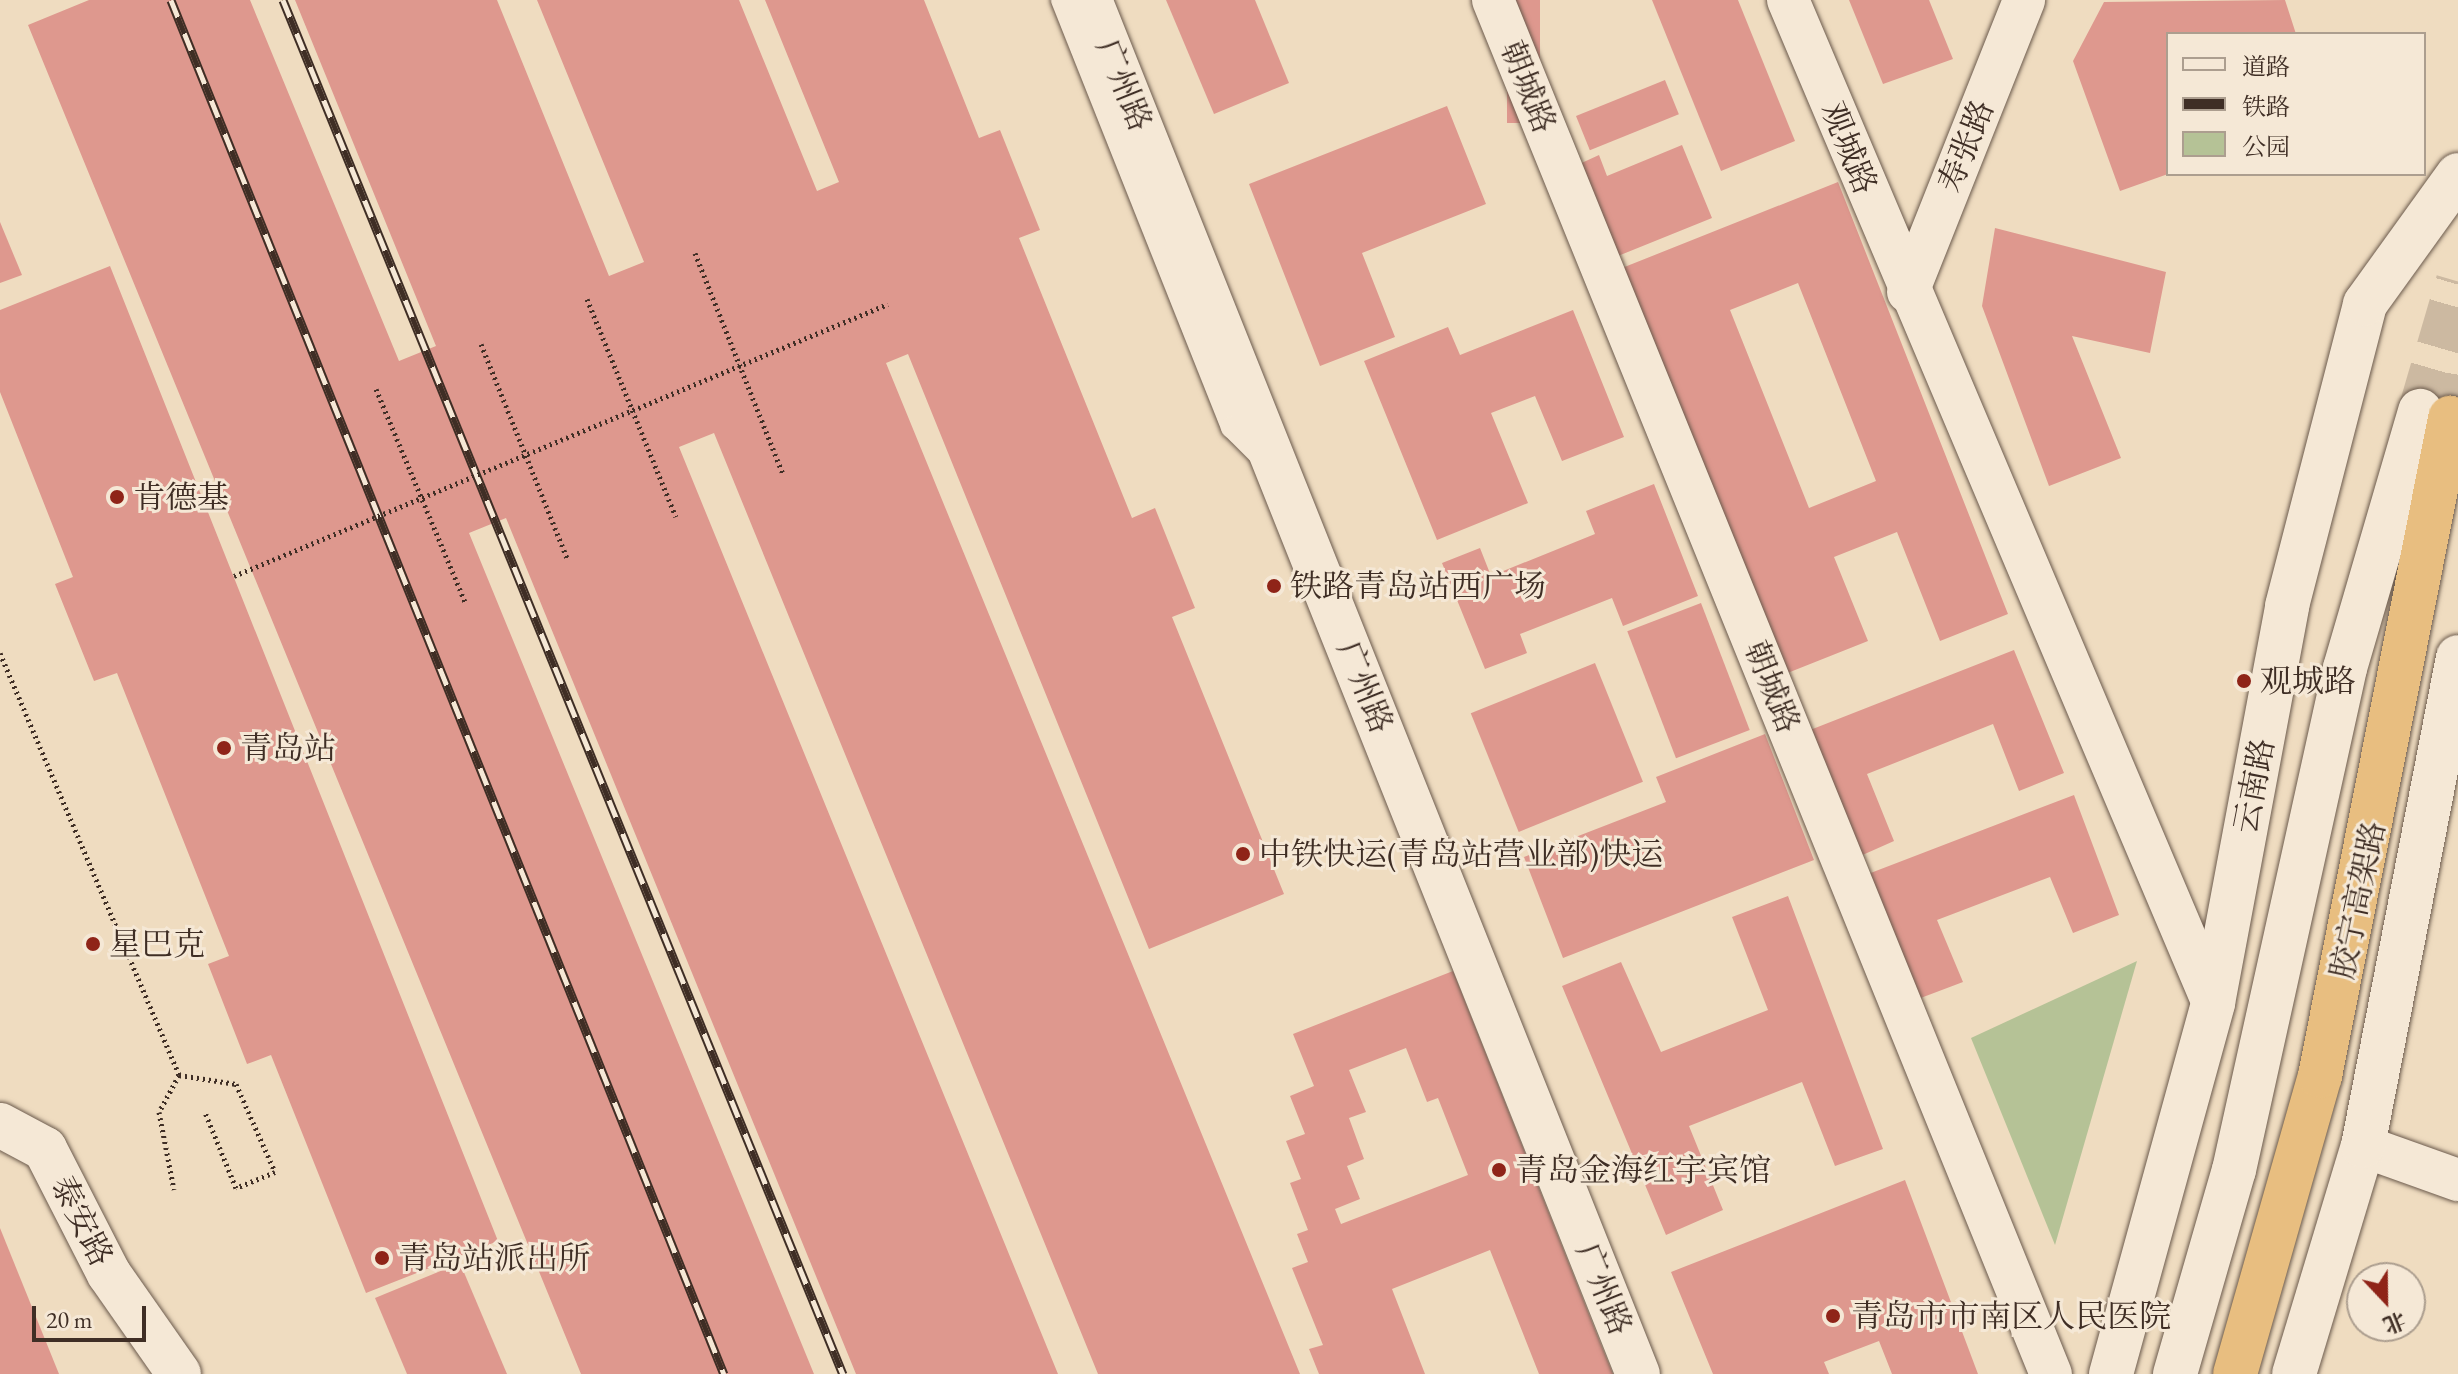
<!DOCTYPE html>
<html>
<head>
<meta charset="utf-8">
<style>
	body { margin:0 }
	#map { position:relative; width:2458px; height:1374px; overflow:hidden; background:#efdcc0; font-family:"EB Garamond","Noto Serif SC",serif }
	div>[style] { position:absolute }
	.green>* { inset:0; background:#b5c296 }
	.building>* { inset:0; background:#de988e; transform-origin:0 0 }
	.secondary-tunnel>* { height:44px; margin-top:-22px; transform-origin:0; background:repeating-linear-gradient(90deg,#ccb9a1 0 44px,transparent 0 66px) }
	.trunk-tunnel>* { height:44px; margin-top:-22px; transform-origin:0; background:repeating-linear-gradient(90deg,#ccb9a1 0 44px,transparent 0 66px) }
	.path>* { height:5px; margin-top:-2.5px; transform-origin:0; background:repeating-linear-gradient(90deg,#3f2e25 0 2px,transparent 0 6px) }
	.roads { filter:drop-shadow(0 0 2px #6b5a4c) drop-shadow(0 0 2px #6b5a4c) }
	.service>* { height:22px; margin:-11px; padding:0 11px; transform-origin:11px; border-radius:11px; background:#f5e8d6 }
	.minor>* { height:42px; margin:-21px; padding:0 21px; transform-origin:21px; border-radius:21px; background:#f5e8d6 }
	.tertiary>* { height:44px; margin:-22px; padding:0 22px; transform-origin:22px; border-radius:22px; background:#f5e8d6 }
	.secondary>* { height:44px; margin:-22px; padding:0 22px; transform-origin:22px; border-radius:22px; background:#f5e8d6 }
	.trunk>* { height:44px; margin:-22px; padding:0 22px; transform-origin:22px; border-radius:22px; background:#e8be80 }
	.rail>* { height:9px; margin-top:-4.5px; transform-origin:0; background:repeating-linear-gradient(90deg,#f5e8d6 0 18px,#3f2e25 0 36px); box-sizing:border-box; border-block:2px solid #3f2e25 }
	.path-bridge>* { height:5px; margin-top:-2.5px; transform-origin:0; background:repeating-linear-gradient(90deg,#3f2e25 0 2px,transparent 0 6px) }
	.dots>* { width:22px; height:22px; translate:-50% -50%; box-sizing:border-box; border:4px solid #f5e8d6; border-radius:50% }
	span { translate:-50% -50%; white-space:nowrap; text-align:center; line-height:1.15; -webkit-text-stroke:6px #f5e8d6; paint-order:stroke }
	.street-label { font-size:32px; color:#3f2e25 }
	.poi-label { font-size:32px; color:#3f2e25 }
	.left { translate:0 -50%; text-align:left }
	.legend { position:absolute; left:2166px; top:32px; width:260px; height:144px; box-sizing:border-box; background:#f5e8d6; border:2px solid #ac9e8f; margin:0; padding:10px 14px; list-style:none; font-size:24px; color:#3f2e25 }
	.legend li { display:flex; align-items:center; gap:16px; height:40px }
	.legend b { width:40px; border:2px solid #ac9e8f }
	.north { position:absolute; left:2346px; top:1262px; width:80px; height:80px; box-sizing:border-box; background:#f5e8d6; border:2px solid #ac9e8f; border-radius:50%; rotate:158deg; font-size:22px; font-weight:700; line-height:32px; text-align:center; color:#3f2e25 }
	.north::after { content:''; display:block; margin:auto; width:28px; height:36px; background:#8f2418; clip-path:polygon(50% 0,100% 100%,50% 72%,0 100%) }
	.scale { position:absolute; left:32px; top:1306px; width:114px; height:36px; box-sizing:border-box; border:4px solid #3f2e25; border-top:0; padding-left:10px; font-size:24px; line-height:28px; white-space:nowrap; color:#3f2e25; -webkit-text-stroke:6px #f5e8d6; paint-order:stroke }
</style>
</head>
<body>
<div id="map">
	<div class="green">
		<i style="clip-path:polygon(2137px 961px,2055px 1245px,1971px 1038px)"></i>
	</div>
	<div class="building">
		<i style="clip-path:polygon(89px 0,250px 0,399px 361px,436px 346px,295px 0,497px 0,609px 276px,644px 262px,537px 0,739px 0,817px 191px,839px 182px,765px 0,924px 0,979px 138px,1000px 130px,1040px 230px,1019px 238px,1132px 518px,1155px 508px,1195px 608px,1172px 617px,1284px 894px,1149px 949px,908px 354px,886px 363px,1300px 1374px,1098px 1374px,714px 433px,679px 447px,1058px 1374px,856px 1374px,506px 518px,469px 533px,814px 1374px,581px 1374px,28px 25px)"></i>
		<i style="clip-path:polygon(1166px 0,1255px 0,1289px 83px,1214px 114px)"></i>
		<i style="left:1507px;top:0;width:33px;height:123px"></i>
		<i style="clip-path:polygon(1652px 0,1738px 0,1795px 141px,1721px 171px)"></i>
		<i style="clip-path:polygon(1849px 0,1929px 0,1953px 59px,1883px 84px)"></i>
		<i style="clip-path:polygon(2285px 0,2296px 34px,2168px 34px,2168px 174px,2120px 191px,2073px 61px,2104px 2px)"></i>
		<i style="left:1665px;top:80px;width:37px;height:96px;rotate:68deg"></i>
		<i style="clip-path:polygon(1447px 106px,1486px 204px,1362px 253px,1395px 337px,1320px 366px,1249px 184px)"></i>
		<i style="clip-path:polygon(1682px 145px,1712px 218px,1613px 258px,1575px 166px,1599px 155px,1607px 176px)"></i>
		<i style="clip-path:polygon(evenodd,1838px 182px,2008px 614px,1940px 641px,1897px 532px,1834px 557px,1868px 641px,1785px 674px,1622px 268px,1838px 182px,1798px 283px,1876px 481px,1809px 508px,1730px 310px,1798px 283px)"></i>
		<i style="clip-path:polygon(0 222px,22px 275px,0 283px)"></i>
		<i style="clip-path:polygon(1995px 228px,2166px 272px,2150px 353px,2072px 336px,2121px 458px,2049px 486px,1982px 306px)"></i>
		<i style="clip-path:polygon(110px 266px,498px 1241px,366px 1293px,271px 1055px,247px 1064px,208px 964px,229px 956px,117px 673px,94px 681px,55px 584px,73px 577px,0 392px,0 310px)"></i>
		<i style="clip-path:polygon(1573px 310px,1624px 437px,1562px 461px,1535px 396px,1491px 413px,1528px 503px,1437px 540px,1364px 361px,1448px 327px,1460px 355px)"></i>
		<i style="clip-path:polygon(1654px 484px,1698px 596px,1623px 626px,1612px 598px,1520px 634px,1527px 653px,1485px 669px,1442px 563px,1480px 548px,1491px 576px,1595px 534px,1586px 511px)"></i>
		<i style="left:1701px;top:603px;width:136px;height:79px;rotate:69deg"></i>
		<i style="clip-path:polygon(2014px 650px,2064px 773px,2019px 791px,1993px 724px,1867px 774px,1894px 841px,1858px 857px,1805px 732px)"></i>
		<i style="left:1595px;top:663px;width:128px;height:134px;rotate:68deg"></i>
		<i style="clip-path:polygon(1765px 734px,1814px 860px,1563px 958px,1524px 857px,1666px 802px,1656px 777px)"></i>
		<i style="clip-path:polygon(2074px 795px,2119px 915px,2073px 933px,2050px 877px,1937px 920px,1963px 982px,1918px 999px,1868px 874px)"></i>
		<i style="clip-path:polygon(1788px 896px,1883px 1149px,1835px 1166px,1802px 1082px,1689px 1126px,1723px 1210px,1666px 1235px,1562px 986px,1621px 962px,1661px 1052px,1768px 1010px,1732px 917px)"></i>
		<i style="clip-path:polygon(evenodd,1453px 971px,1600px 1342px,1613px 1374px,1539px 1374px,1490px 1250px,1392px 1289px,1425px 1374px,1319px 1374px,1309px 1349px,1323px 1345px,1292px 1268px,1308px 1262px,1297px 1234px,1308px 1230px,1290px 1183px,1301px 1179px,1286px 1141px,1305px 1134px,1290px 1096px,1314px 1086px,1293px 1034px,1453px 971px,1406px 1048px,1427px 1102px,1438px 1098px,1468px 1175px,1341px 1224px,1335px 1209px,1360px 1199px,1347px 1166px,1364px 1159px,1349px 1118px,1366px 1112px,1349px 1070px,1406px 1048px)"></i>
		<i style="clip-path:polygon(1905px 1180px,1978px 1374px,1892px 1374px,1879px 1341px,1824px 1362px,1829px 1374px,1713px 1374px,1671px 1272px)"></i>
		<i style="clip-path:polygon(0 1228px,59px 1374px,0 1374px)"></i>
		<i style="clip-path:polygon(460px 1263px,507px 1374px,407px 1374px,375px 1298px)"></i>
	</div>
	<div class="secondary-tunnel">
		<i style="left:2420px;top:411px;width:135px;rotate:-73.7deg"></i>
	</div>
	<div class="trunk-tunnel">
		<i style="left:2450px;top:418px;width:48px;rotate:-80.3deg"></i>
	</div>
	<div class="path">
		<i style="left:695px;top:253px;width:238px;rotate:68.3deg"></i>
		<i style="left:587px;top:299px;width:235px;rotate:67.8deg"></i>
		<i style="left:481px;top:344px;width:233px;rotate:68.1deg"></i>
		<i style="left:376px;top:389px;width:231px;rotate:67.3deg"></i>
		<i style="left:0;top:653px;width:458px;rotate:67deg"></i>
		<i style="left:179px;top:1075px;width:42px;rotate:118.4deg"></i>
		<i style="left:159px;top:1112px;width:79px;rotate:79.1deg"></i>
		<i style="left:179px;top:1075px;width:58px;rotate:9deg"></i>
		<i style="left:236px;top:1084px;width:96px;rotate:66.1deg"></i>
		<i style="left:275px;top:1172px;width:42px;rotate:157.7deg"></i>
		<i style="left:236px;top:1188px;width:82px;rotate:-112.2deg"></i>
	</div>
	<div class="roads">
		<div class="service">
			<i style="left:1062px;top:0;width:460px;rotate:68.3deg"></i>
			<i style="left:1232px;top:427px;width:40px;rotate:45deg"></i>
		</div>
		<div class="minor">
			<i style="left:1493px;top:0;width:1483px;rotate:67.9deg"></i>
			<i style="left:1788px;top:0;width:1089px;rotate:67.04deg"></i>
			<i style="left:1908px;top:292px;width:314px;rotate:-68.3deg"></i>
			<i style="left:2363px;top:1146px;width:101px;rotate:19.7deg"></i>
		</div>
		<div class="tertiary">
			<i style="left:1090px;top:0;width:1479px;rotate:68.26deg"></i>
			<i style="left:0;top:1125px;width:51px;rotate:28.1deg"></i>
			<i style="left:45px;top:1149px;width:140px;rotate:62.9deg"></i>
			<i style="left:109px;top:1274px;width:122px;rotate:55deg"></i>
		</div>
		<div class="secondary">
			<i style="left:2111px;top:1374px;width:385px;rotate:-74.6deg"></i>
			<i style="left:2213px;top:1003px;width:404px;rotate:-79.4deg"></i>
			<i style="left:2287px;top:606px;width:312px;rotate:-75.5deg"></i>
			<i style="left:2365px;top:304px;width:159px;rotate:-54.2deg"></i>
			<i style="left:2175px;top:1374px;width:212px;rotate:-73.9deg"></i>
			<i style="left:2234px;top:1170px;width:514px;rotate:-77.53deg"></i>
			<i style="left:2345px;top:668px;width:268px;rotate:-73.7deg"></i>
			<i style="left:2294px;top:1374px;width:238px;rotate:-73.2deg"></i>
			<i style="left:2363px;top:1146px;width:498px;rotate:-79deg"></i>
		</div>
		<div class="trunk">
			<i style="left:2235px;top:1374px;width:310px;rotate:-74.1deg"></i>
			<i style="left:2320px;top:1076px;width:671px;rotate:-78.82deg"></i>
		</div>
	</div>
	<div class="rail">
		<i style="left:171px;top:0;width:1481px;rotate:68.08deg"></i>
		<i style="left:283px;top:0;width:1484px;rotate:67.83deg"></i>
	</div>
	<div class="path-bridge">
		<i style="left:234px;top:576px;width:708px;rotate:-22.58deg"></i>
	</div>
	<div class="dots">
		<i style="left:117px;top:497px;background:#8f2418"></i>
		<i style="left:1274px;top:586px;background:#8f2418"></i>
		<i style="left:2244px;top:681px;background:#8f2418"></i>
		<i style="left:224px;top:748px;background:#8f2418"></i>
		<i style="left:1243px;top:854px;background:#8f2418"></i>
		<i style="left:93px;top:944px;background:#8f2418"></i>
		<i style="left:1499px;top:1170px;background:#8f2418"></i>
		<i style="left:382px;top:1258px;background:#8f2418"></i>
		<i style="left:1833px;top:1316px;background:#8f2418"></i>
	</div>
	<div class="street-label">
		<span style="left:1124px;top:85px;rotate:68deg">广州路</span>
		<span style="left:1528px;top:87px;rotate:68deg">朝城路</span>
		<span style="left:1966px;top:146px;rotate:-68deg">寿张路</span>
		<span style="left:1849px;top:148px;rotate:68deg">观城路</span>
		<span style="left:1365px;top:687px;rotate:68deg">广州路</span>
		<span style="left:1772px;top:687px;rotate:68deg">朝城路</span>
		<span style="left:2254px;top:786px;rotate:-79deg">云南路</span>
		<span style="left:2358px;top:900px;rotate:-78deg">胶宁高架路</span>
		<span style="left:82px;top:1221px;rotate:63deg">泰安路</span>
		<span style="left:1604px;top:1289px;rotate:68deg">广州路</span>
	</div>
	<div class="poi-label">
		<span class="left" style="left:133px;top:497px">肯德基</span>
		<span class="left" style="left:1290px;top:586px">铁路青岛站西广场</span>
		<span class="left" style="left:2260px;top:681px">观城路</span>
		<span class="left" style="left:240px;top:748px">青岛站</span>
		<span class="left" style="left:1259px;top:854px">中铁快运(青岛站营业部)快运</span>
		<span class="left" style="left:109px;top:944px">星巴克</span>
		<span class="left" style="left:1515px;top:1170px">青岛金海红宇宾馆</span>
		<span class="left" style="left:398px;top:1258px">青岛站派出所</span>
		<span class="left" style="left:1851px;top:1316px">青岛市市南区人民医院</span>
	</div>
	<ul class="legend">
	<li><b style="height:10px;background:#f5e8d6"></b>道路</li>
	<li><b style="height:10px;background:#3f2e25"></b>铁路</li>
	<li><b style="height:22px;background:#b5c296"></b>公园</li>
	</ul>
	<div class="north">北</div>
	<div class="scale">20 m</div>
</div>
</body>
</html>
